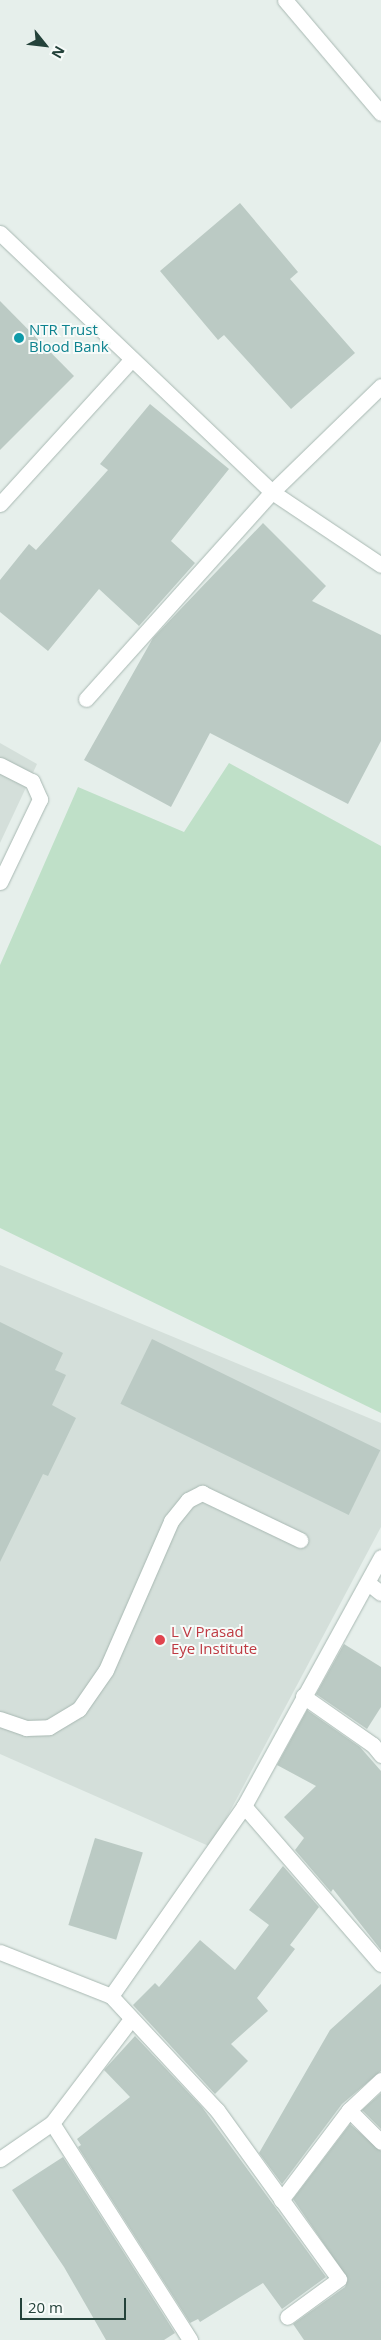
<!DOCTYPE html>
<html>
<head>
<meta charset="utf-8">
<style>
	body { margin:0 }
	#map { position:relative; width:381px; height:2340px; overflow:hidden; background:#e6efeb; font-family:"Open Sans",sans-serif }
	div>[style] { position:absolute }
	.built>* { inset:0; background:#d4dfda }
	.green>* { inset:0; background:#bfe0c8 }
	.building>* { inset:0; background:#bbcac4; transform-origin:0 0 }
	.roads { filter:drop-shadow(0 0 1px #a8b8b2) drop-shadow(0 0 1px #a8b8b2) }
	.minor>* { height:15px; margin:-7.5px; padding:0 7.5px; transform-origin:7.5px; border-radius:7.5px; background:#fff }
	.dots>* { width:14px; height:14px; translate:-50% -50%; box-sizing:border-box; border:2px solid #f7fbf9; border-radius:50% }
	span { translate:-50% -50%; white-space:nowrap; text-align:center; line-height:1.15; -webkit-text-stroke:4px #f7fbf9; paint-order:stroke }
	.culture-label { font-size:15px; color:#0d838f }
	.left { translate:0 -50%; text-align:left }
	.health-label { font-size:15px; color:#be3a42 }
	.north { position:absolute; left:20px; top:20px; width:50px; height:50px; -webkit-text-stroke:4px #f7fbf9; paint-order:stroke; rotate:119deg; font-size:14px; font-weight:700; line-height:20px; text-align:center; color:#24423a }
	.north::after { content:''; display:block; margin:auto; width:18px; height:22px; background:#24423a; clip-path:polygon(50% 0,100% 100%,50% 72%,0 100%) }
	.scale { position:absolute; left:20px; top:2298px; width:106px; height:22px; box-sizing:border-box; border:2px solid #24423a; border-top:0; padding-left:6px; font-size:15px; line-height:18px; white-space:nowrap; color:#24423a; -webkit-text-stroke:4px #f7fbf9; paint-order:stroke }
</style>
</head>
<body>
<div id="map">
	<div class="built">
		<i style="clip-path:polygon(0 743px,37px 764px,0 843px)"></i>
		<i style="clip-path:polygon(0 1265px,381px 1423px,381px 1527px,211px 1847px,0 1754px)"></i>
	</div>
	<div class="green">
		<i style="clip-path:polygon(229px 763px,381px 846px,381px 1413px,0 1228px,0 965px,78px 787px,184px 832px)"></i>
	</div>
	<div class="building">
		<i style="clip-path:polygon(240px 203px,298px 272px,290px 279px,355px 353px,291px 409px,224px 335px,218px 340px,160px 271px)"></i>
		<i style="clip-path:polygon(0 301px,74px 376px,0 450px)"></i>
		<i style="clip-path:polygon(150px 404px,229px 469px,171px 541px,195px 563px,139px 626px,99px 589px,48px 651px,0 612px,0 580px,29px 544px,36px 550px,108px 470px,100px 464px)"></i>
		<i style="clip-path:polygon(263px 523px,326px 586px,312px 601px,381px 635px,381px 741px,348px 804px,210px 733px,171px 807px,84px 760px,153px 638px)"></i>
		<i style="clip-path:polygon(0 1322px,63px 1353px,55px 1370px,66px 1375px,52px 1405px,76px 1418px,48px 1476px,43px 1474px,0 1562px)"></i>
		<i style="left:152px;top:1339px;width:254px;height:72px;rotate:26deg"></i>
		<i style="clip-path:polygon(344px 1644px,381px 1667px,381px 1707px,367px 1729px,316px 1694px)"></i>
		<i style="clip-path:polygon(307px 1710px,360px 1747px,381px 1771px,381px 1950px,333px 1889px,331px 1892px,295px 1850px,304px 1838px,284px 1817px,316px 1786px,277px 1765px)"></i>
		<i style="left:95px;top:1838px;width:50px;height:91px;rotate:17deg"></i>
		<i style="clip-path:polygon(283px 1866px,319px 1907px,290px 1945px,295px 1949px,257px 1998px,268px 2011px,231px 2044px,248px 2061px,215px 2094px,133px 2005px,155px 1983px,159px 1987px,200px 1940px,235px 1970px,269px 1925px,249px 1910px)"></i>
		<i style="clip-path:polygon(381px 1984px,381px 2071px,342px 2104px,282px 2184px,259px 2153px,330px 2030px)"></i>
		<i style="clip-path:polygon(135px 2036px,202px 2107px,326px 2277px,282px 2309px,263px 2283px,200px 2322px,198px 2319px,190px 2323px,78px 2147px,81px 2145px,77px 2139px,130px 2097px,104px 2070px)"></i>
		<i style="clip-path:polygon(381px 2093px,381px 2129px,362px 2110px)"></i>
		<i style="clip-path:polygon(350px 2124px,381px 2151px,381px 2340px,304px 2340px,293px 2324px,345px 2287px,348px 2279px,293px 2199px)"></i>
		<i style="clip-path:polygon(63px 2157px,175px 2333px,164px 2340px,106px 2340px,64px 2267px,12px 2190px)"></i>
	</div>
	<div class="roads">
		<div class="minor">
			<i style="left:285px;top:0;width:148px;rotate:49.7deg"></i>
			<i style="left:0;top:233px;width:376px;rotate:43.6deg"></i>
			<i style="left:272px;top:492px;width:131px;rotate:33.8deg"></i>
			<i style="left:0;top:504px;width:196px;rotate:-47.7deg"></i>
			<i style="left:86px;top:699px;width:278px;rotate:-48.1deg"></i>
			<i style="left:272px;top:492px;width:152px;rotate:-44.2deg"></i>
			<i style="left:0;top:765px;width:36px;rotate:27deg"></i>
			<i style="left:32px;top:781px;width:20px;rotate:66deg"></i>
			<i style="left:40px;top:799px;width:92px;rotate:115.7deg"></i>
			<i style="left:368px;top:1583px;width:16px;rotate:38deg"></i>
			<i style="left:303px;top:1696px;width:85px;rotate:35deg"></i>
			<i style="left:373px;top:1745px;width:13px;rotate:51deg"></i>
			<i style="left:0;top:1719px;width:28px;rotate:19deg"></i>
			<i style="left:26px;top:1728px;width:23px;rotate:-2deg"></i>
			<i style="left:49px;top:1727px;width:35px;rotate:-31deg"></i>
			<i style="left:79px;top:1709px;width:47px;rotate:-55.3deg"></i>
			<i style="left:106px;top:1670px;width:163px;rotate:-66.4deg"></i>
			<i style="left:171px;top:1521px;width:27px;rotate:-51deg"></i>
			<i style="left:188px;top:1500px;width:16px;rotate:-27deg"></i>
			<i style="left:202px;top:1493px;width:109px;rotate:25.6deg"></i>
			<i style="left:244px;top:1806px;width:209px;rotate:49.1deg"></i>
			<i style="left:0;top:1952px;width:119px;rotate:21.6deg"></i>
			<i style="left:111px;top:1996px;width:156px;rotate:47.1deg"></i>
			<i style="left:217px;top:2110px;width:208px;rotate:54.2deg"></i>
			<i style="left:339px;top:2279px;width:64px;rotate:143.8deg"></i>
			<i style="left:111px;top:1996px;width:232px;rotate:-55deg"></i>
			<i style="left:244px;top:1806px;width:284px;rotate:-61.2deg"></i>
			<i style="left:131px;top:2019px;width:131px;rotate:127.2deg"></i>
			<i style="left:52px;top:2123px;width:257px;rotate:57.5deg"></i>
			<i style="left:349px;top:2110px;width:45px;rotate:45deg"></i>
			<i style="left:0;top:2159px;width:63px;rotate:-34.7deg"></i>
			<i style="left:281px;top:2200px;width:113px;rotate:-52.9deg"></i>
			<i style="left:349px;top:2110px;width:44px;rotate:-43.2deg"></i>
		</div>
	</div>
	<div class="dots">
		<i style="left:19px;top:338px;background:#0f9aa8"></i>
		<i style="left:160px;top:1640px;background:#e0444e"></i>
	</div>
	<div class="culture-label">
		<span class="left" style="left:29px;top:338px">NTR Trust<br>Blood Bank</span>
	</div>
	<div class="health-label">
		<span class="left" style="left:171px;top:1640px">L V Prasad<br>Eye Institute</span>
	</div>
	<div class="north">N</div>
	<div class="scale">20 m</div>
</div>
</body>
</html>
